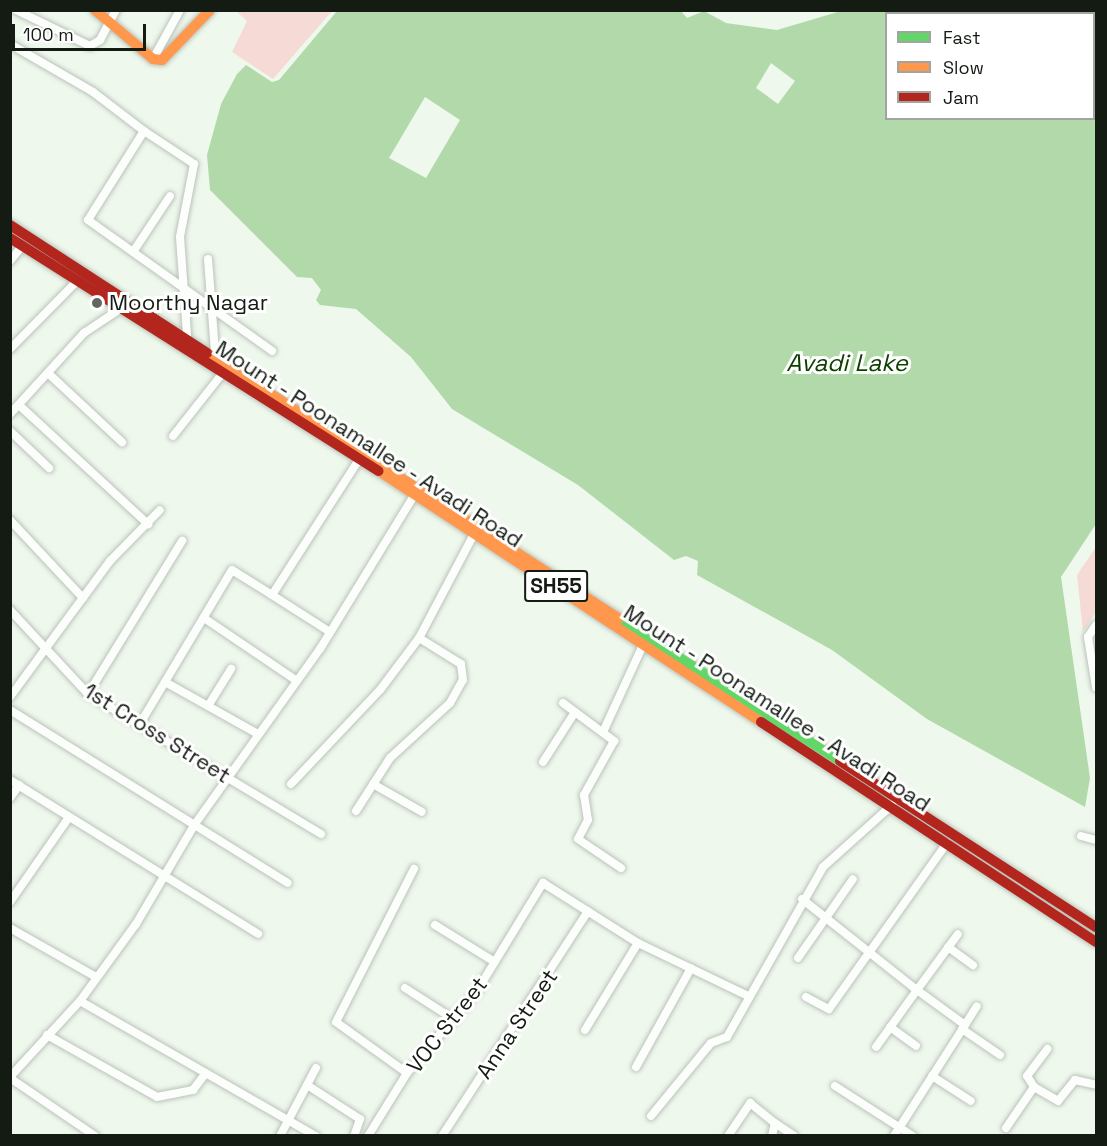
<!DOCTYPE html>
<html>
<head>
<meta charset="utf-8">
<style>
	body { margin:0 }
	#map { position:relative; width:1107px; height:1146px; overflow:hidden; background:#eef8ec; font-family:"Space Grotesk",sans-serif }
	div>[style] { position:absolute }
	.green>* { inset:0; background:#f6dad5 }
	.water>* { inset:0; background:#b1d9aa }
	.roads { filter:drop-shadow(0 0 2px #bbc3ba) drop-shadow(0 0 2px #bbc3ba) }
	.street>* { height:8px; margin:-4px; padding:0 4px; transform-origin:4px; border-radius:4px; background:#fcfefc }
	.fast>* { height:10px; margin:-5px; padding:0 5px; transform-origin:5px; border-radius:5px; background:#63d668 }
	.slow>* { height:10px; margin:-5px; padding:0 5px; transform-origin:5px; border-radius:5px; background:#ff974d }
	.jam>* { height:10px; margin:-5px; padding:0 5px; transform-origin:5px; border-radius:5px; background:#b3261e }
	.dots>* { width:16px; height:16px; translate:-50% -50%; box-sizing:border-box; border:3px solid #fff; border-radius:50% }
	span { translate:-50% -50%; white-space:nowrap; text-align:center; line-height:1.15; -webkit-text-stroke:6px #fff; paint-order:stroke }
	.shield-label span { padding:2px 4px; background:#fff; border:2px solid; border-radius:4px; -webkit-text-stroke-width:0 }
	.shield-label { font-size:21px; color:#141b13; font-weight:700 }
	.poi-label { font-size:22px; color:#141b13 }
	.left { translate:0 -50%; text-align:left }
	.street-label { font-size:22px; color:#141b13 }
	.water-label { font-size:24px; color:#0c4100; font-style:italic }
	.frame { position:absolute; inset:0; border:12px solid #141b13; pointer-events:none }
	.legend { position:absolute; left:885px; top:12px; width:210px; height:108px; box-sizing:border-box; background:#fff; border:2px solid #a1a4a1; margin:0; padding:8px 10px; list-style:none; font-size:18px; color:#141b13 }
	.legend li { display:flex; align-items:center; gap:12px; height:30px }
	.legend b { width:30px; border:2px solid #a1a4a1 }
	.scale { position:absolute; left:12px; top:24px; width:134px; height:27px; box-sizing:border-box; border:3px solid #141b13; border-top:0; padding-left:8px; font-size:18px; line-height:21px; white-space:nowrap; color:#141b13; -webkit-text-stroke:4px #fff; paint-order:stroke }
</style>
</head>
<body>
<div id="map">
	<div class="green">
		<i style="clip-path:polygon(236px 11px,332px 11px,273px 79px,232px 52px,247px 21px)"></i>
		<i style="clip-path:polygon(1096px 547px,1096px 612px,1083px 632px,1077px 575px)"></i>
	</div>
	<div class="water">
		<i style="clip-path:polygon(evenodd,680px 10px,687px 18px,704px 11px,726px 23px,777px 30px,841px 11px,1096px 11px,1096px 524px,1061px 577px,1090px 778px,1085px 807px,927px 719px,832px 650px,697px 575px,698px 561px,686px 556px,674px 560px,578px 485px,452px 409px,411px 357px,356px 309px,320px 305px,316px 300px,321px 290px,312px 278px,297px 277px,210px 190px,207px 155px,221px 104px,237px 74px,246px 65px,272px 82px,279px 80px,337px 11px,680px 10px,886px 14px,1094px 14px,1094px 118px,886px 118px,886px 14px,680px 10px,771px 63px,795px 81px,778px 104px,756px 88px,771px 63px,680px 10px,425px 97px,460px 120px,426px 178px,389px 158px,425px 97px)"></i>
	</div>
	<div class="roads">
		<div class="street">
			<i style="left:16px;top:10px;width:82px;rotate:25.9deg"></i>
			<i style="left:90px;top:46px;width:12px;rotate:-31deg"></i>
			<i style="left:100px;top:40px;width:34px;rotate:-62deg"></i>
			<i style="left:10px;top:44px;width:96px;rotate:30deg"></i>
			<i style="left:93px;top:92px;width:64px;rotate:37.4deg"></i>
			<i style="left:144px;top:131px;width:105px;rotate:122.2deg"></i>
			<i style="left:88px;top:220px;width:226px;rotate:35.4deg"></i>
			<i style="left:153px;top:59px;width:56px;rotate:-61.1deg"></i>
			<i style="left:144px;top:131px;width:60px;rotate:33.4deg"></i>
			<i style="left:194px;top:164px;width:74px;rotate:100.9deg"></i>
			<i style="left:180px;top:237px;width:98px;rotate:85.9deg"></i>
			<i style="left:133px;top:252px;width:67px;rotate:-56.5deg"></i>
			<i style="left:208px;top:259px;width:94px;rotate:85.7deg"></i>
			<i style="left:10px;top:261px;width:19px;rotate:-51deg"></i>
			<i style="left:10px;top:349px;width:94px;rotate:-45.4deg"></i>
			<i style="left:49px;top:374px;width:100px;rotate:43deg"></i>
			<i style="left:19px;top:405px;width:176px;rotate:42.7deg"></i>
			<i style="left:10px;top:414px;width:110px;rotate:-47.6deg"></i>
			<i style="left:84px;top:333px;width:43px;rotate:-33.7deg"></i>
			<i style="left:10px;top:431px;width:54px;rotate:43.5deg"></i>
			<i style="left:173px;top:436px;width:79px;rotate:-51.7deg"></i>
			<i style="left:10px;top:520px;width:107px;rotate:46.9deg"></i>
			<i style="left:10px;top:610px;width:115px;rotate:47.1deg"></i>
			<i style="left:88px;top:694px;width:272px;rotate:31deg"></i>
			<i style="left:204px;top:618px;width:112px;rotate:34.1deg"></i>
			<i style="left:1096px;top:625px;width:14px;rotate:124deg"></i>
			<i style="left:1088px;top:637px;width:51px;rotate:80.9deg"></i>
			<i style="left:330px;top:632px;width:69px;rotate:-147.5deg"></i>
			<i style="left:272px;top:595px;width:163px;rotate:-57.3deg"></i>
			<i style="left:165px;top:682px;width:107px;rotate:29.2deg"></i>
			<i style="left:88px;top:694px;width:180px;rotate:-58.4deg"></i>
			<i style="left:10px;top:697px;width:169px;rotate:-53.7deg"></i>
			<i style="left:110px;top:561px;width:71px;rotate:-45.6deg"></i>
			<i style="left:563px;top:703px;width:15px;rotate:37deg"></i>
			<i style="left:208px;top:706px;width:44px;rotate:-58.1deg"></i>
			<i style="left:10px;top:710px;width:327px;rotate:31.9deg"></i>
			<i style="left:141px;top:722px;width:177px;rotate:-59.1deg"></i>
			<i style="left:232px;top:570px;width:47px;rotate:32deg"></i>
			<i style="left:603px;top:732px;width:98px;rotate:-65.3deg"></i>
			<i style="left:543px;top:762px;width:59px;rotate:-57.4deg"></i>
			<i style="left:575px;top:712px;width:49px;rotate:36.6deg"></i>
			<i style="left:614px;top:741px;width:62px;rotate:119.1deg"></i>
			<i style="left:584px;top:795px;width:25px;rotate:81deg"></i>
			<i style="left:588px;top:820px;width:21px;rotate:118deg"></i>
			<i style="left:578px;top:839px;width:52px;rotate:34deg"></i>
			<i style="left:10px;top:780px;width:292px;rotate:31.8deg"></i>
			<i style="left:291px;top:784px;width:129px;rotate:-46.6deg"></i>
			<i style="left:380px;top:690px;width:65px;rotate:-53.1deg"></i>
			<i style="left:373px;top:784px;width:56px;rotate:29.7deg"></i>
			<i style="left:10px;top:798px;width:16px;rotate:-55deg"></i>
			<i style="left:356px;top:811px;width:63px;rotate:-57.3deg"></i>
			<i style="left:390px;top:758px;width:81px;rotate:-42.5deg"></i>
			<i style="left:450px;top:703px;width:26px;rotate:-61deg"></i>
			<i style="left:463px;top:680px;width:16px;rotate:-97deg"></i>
			<i style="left:461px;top:664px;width:49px;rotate:-148.2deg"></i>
			<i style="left:419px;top:638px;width:118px;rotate:-62.1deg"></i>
			<i style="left:1081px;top:836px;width:16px;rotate:15deg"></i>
			<i style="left:802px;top:899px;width:147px;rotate:38.4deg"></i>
			<i style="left:917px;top:990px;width:70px;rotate:125.7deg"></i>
			<i style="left:10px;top:902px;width:103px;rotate:-55.2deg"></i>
			<i style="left:435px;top:925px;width:70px;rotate:31.7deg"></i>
			<i style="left:10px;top:928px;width:99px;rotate:29.7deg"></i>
			<i style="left:948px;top:947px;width:31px;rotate:36deg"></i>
			<i style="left:798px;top:958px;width:96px;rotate:-55.2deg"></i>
			<i style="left:405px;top:988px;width:59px;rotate:32.6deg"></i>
			<i style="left:806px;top:997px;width:26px;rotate:28deg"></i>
			<i style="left:829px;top:1009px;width:204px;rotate:-54.6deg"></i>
			<i style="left:80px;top:1001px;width:272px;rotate:29.8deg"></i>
			<i style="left:965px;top:1025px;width:22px;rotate:-58deg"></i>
			<i style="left:890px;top:1027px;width:32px;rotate:36deg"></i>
			<i style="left:962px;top:1029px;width:46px;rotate:34.4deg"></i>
			<i style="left:585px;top:1030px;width:102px;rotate:-58.7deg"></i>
			<i style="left:47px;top:1035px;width:126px;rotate:29.4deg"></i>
			<i style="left:157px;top:1097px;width:37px;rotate:-11deg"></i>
			<i style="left:193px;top:1090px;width:21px;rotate:-53deg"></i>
			<i style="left:636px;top:1067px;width:113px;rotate:-60.9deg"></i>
			<i style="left:407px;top:1073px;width:87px;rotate:-144.3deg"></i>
			<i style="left:336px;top:1022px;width:172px;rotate:-63deg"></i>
			<i style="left:932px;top:1076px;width:46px;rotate:32.7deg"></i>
			<i style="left:10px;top:1077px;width:103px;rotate:-47.4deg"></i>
			<i style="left:80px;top:1001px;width:95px;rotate:-54deg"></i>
			<i style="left:136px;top:924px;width:116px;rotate:-59.5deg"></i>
			<i style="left:195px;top:824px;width:215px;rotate:-54.5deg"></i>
			<i style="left:320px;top:649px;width:185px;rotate:-58.5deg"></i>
			<i style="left:10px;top:1078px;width:103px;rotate:34.3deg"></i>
			<i style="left:307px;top:1085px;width:63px;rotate:32.7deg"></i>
			<i style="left:360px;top:1119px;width:18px;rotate:109deg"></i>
			<i style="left:835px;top:1086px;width:93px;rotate:32.7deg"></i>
			<i style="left:1034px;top:1087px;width:13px;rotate:-122deg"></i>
			<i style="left:1027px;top:1076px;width:34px;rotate:-53deg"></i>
			<i style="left:651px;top:1116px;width:94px;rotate:-50.6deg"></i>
			<i style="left:711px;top:1043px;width:17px;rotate:-21deg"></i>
			<i style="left:727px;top:1037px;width:195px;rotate:-60.5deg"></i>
			<i style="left:823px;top:867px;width:93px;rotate:-41.9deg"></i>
			<i style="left:1006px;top:1128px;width:50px;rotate:-55.7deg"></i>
			<i style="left:1034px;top:1087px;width:28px;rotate:30deg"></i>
			<i style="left:1058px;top:1101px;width:27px;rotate:-51deg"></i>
			<i style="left:1075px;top:1080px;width:22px;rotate:13deg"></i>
			<i style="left:280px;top:1136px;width:77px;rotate:-62.1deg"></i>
			<i style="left:368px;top:1136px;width:74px;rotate:-58.2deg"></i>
			<i style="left:407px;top:1073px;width:108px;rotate:-49.5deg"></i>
			<i style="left:477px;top:991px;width:127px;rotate:-58.6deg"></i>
			<i style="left:543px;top:883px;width:112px;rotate:32.3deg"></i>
			<i style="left:638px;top:943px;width:122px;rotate:25.7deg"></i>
			<i style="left:442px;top:1136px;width:268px;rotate:-57deg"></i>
			<i style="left:728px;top:1136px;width:40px;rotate:-56deg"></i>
			<i style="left:750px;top:1103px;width:32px;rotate:39deg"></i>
			<i style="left:772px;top:1136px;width:13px;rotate:-77deg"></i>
			<i style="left:775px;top:1123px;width:23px;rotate:34deg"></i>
			<i style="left:894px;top:1136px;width:132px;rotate:-57.4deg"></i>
			<i style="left:965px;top:1025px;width:59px;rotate:-143.9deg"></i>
			<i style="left:917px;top:990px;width:69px;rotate:-53.8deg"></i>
		</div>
		<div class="fast">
			<i style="left:619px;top:619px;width:263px;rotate:32.7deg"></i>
		</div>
		<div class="slow">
			<i style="left:95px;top:10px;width:76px;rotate:40.2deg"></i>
			<i style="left:153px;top:59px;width:9px;rotate:6deg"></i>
			<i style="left:162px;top:60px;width:69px;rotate:-46.2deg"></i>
			<i style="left:207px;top:353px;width:490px;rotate:32.8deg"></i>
			<i style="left:379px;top:471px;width:457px;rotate:33.3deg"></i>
		</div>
		<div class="jam">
			<i style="left:10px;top:225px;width:235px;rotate:33deg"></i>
			<i style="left:10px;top:238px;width:436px;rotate:32.3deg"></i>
			<i style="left:761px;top:722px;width:401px;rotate:33.3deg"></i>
			<i style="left:840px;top:761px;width:305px;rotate:33deg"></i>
		</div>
	</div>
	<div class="dots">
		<i style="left:97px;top:303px;background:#60685f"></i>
	</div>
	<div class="shield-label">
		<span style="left:556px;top:586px">SH55</span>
	</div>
	<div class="poi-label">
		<span class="left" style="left:109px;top:303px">Moorthy Nagar</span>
	</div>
	<div class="street-label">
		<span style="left:369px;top:444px;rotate:33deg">Mount - Poonamallee - Avadi Road</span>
		<span style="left:777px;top:708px;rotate:33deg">Mount - Poonamallee - Avadi Road</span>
		<span style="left:157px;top:733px;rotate:32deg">1st Cross Street</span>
		<span style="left:517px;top:1024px;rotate:-56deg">Anna Street</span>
		<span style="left:447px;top:1025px;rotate:-52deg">VOC Street</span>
	</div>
	<div class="water-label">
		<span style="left:847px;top:363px">Avadi Lake</span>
	</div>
	<div class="frame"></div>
	<ul class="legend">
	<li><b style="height:8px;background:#63d668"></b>Fast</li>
	<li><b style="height:8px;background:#ff974d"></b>Slow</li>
	<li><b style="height:8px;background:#b3261e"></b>Jam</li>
	</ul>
	<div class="scale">100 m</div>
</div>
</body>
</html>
